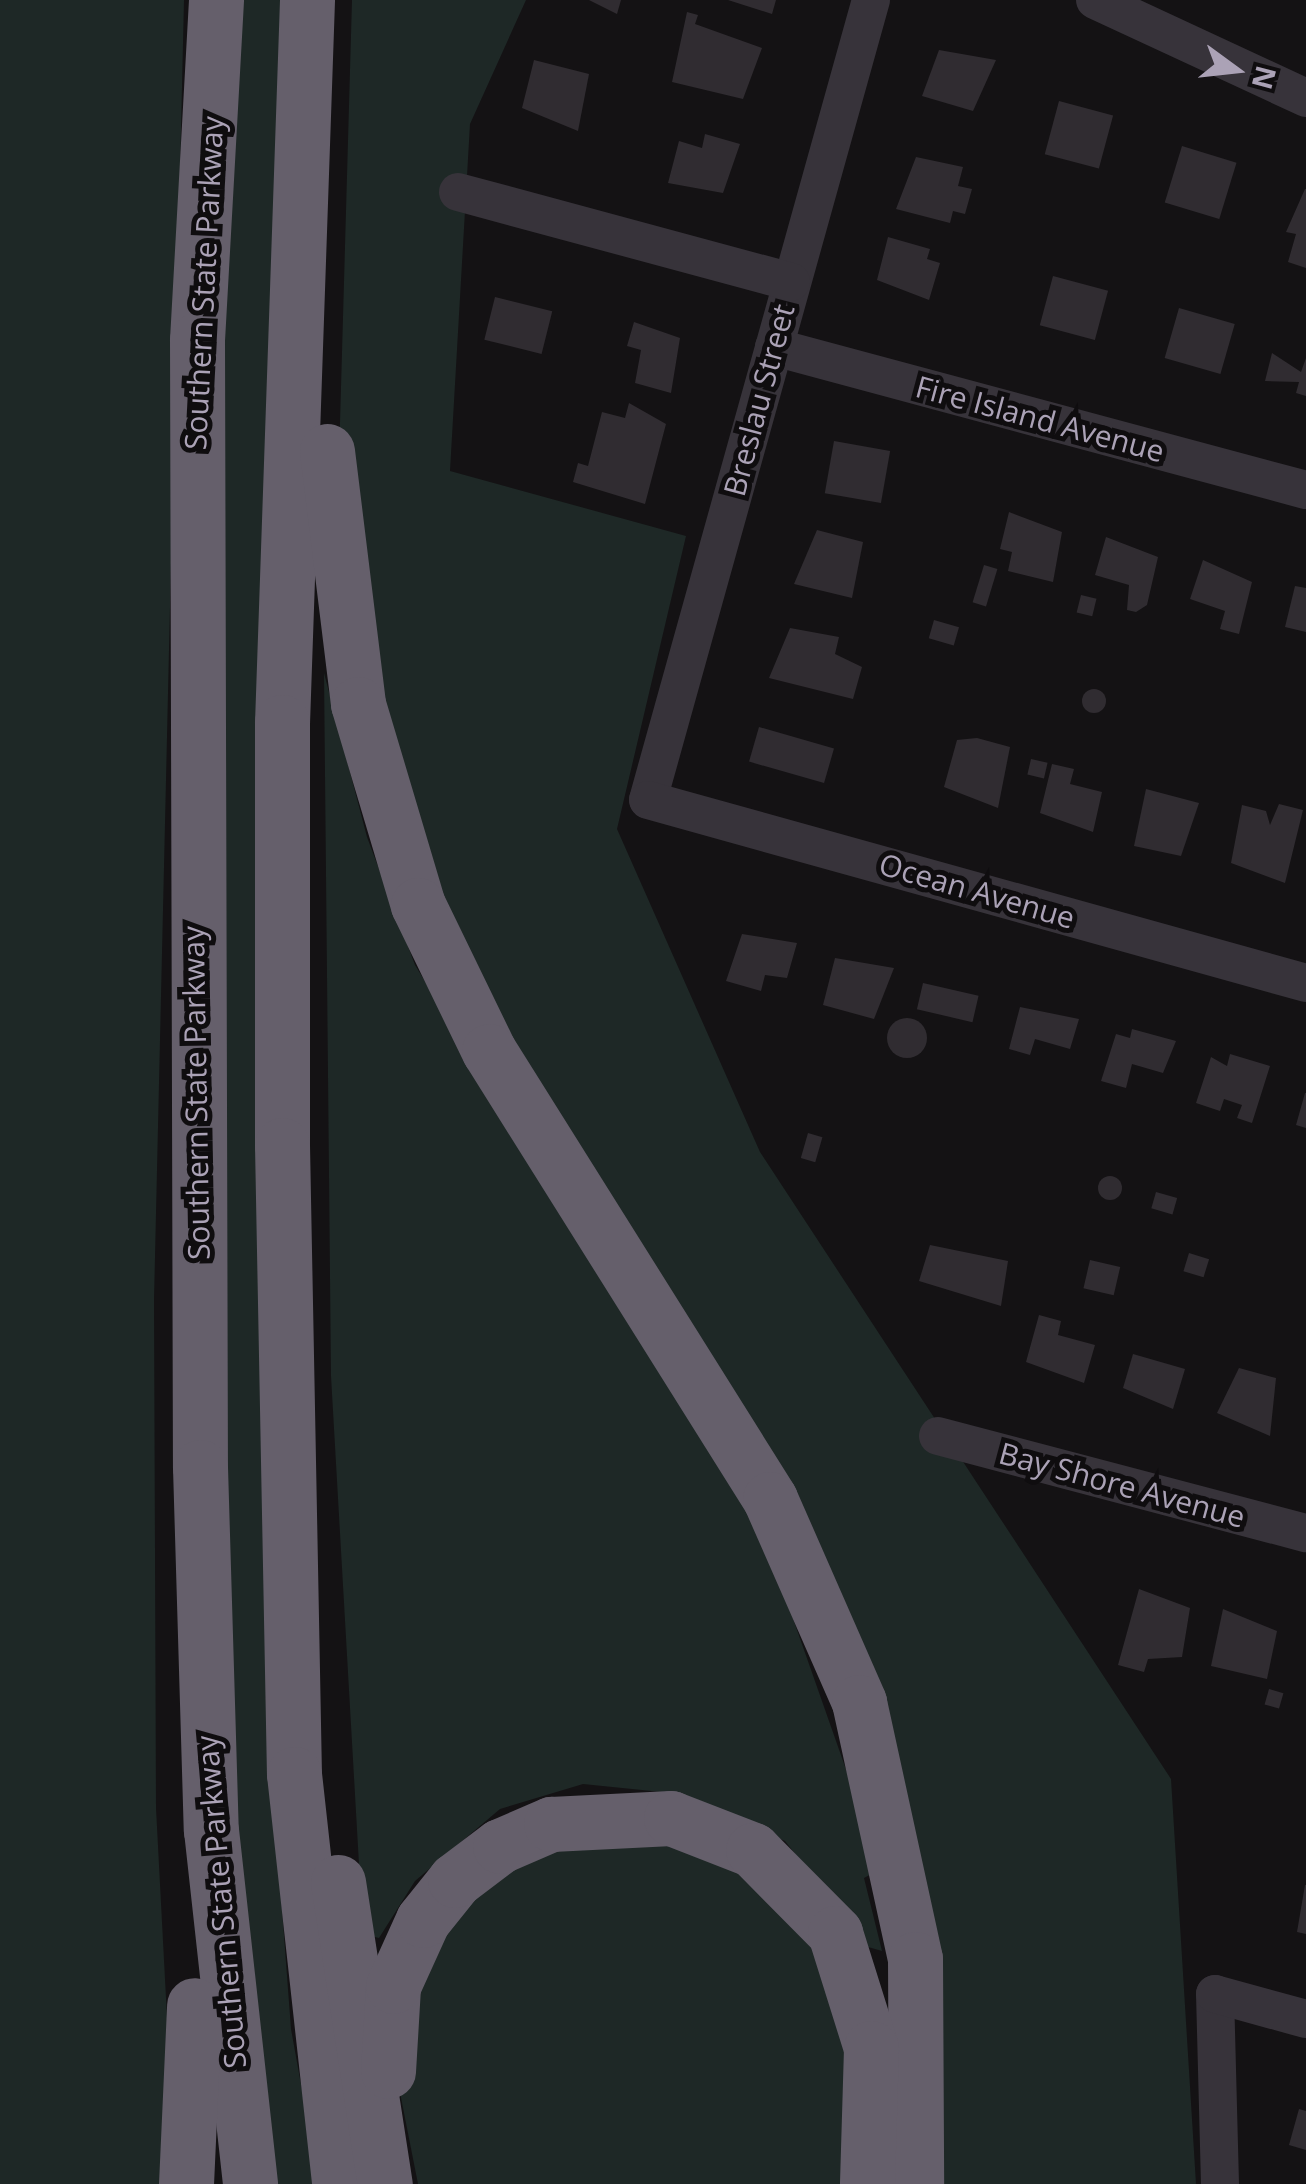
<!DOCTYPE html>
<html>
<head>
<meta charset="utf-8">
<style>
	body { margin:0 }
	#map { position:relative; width:1306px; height:2184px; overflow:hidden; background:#141214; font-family:"Open Sans",sans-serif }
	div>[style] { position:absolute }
	.green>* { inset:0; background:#1e2826 }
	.building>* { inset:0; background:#302c31; transform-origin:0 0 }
	.round { border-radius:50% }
	.minor>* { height:38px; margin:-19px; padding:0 19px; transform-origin:19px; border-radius:19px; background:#37333a }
	.highway>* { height:55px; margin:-27.5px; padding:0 27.5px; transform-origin:27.5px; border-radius:27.5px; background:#655f6b }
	span { translate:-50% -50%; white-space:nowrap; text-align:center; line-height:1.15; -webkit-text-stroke:10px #0f0d0f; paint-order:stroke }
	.street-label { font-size:30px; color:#aba2b6 }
	.north { position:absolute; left:1186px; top:20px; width:100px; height:100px; -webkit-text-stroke:8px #0f0d0f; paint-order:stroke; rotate:105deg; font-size:28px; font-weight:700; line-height:40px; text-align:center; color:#aba2b6 }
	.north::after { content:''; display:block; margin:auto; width:35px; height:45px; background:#aba2b6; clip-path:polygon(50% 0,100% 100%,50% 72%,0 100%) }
</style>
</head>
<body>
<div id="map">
	<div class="green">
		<i style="clip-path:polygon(0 0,184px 0,154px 1300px,156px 1808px,173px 2131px,165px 2184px,0 2184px)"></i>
		<i style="clip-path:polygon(235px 0,281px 0,266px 1695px,291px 2029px,319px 2184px,269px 2184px,224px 1697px,223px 298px)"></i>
		<i style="clip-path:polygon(352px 0,526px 0,470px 124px,450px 471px,686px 536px,617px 829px,760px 1152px,1171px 1779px,1196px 2184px,926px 2184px,848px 1632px,430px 925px,355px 682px,339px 458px)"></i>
		<i style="clip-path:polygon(324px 673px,367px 837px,415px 965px,764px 1536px,881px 1869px,864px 1878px,882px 1951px,868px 1947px,785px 1841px,681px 1794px,583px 1784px,500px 1809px,415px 1881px,379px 1938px,363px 1934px,331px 1376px)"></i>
		<i style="clip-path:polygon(658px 1828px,760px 1872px,832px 1960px,857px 2077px,847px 2184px,418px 2184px,393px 2057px,459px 1889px,552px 1831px)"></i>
	</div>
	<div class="building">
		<i style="clip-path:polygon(589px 0,621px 0,617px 14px)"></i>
		<i style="clip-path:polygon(728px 0,776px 0,772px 14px)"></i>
		<i style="clip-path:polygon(687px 12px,698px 15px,695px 24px,762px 48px,743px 99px,672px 82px)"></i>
		<i style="clip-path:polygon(939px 50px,996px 60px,973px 111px,922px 96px)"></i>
		<i style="clip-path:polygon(534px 60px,589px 74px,578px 131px,522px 108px)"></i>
		<i style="left:1059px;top:101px;width:56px;height:55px;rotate:15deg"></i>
		<i style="clip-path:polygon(705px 134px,740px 144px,723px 193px,668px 183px,679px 141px,702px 148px)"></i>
		<i style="left:1182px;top:146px;width:57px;height:59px;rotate:17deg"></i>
		<i style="clip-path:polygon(916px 157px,963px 167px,958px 186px,972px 189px,965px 214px,953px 211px,950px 223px,896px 209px)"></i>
		<i style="clip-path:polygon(1305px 189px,1306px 189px,1306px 268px,1288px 262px,1296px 234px,1286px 232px)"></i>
		<i style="clip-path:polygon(888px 237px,930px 249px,927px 259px,940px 263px,929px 300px,877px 280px)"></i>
		<i style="left:1053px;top:276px;width:57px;height:51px;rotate:15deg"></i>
		<i style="left:495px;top:297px;width:59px;height:44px;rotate:14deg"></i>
		<i style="left:1179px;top:308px;width:58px;height:52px;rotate:16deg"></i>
		<i style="clip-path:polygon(634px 322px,680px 338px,671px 393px,635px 383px,641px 350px,627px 346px)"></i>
		<i style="clip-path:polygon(1272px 353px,1301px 372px,1306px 358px,1306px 396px,1296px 393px,1299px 382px,1265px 381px)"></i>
		<i style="clip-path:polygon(629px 403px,666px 424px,645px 504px,573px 482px,578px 463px,588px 466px,602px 412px,625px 418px)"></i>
		<i style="left:834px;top:441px;width:57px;height:53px;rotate:10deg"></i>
		<i style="clip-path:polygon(1009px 512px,1062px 532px,1053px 582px,1008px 571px,1012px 552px,1000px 549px)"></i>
		<i style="clip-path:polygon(817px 530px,863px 542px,852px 598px,794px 584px)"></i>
		<i style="clip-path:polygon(1106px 537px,1158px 557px,1147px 605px,1136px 612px,1127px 610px,1129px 585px,1095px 575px)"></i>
		<i style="clip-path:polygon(1203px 560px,1252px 582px,1239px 634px,1220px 629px,1225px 611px,1190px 599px)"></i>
		<i style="left:984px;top:565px;width:14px;height:39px;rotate:17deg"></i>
		<i style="clip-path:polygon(1295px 586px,1306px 588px,1306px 632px,1285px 627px)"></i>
		<i style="left:1081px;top:595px;width:16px;height:18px;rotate:14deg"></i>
		<i style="left:934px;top:620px;width:26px;height:19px;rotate:16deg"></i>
		<i style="clip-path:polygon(790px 628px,839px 637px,835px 654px,862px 667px,853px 699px,769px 678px)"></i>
		<i class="round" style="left:1082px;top:689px;width:24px;height:24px"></i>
		<i style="left:759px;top:727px;width:78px;height:36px;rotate:16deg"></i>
		<i style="clip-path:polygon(977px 738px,1010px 747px,998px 808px,944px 787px,957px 740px)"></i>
		<i style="left:1031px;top:759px;width:17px;height:16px;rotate:13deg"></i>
		<i style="clip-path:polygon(1052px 764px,1074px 769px,1070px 784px,1102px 792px,1093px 832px,1040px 813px)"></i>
		<i style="clip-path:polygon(1146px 789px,1199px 803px,1181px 856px,1134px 846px)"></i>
		<i style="clip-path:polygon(1279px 804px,1303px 810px,1285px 883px,1231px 863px,1242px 805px,1266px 811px,1270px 825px)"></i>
		<i style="clip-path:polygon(742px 934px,797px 943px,787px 978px,765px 975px,761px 991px,726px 981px)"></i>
		<i style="clip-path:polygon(835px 958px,894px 968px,874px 1019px,823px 1005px)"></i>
		<i style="left:923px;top:983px;width:57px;height:27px;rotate:13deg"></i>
		<i style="clip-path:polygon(1020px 1007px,1079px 1019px,1070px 1049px,1035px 1039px,1030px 1055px,1009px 1049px)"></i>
		<i class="round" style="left:887px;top:1018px;width:40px;height:40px"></i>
		<i style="clip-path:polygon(1132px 1029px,1176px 1041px,1163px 1073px,1132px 1064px,1126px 1088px,1101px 1081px,1116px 1034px,1130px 1038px)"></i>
		<i style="clip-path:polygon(1230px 1054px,1270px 1066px,1252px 1123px,1237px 1118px,1242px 1105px,1224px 1099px,1220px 1111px,1196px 1103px,1211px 1057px,1227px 1066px)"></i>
		<i style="clip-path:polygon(1305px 1093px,1306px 1093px,1306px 1128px,1296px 1125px)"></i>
		<i style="left:808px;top:1133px;width:15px;height:26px;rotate:16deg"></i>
		<i class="round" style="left:1098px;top:1176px;width:24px;height:24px"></i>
		<i style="left:1156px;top:1192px;width:22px;height:17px;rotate:16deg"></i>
		<i style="clip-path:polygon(930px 1245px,1008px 1261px,1001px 1306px,919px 1281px)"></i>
		<i style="left:1189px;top:1253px;width:21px;height:19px;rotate:17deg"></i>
		<i style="left:1090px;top:1260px;width:31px;height:29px;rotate:13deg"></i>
		<i style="clip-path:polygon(1039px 1315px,1061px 1321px,1058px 1335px,1095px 1345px,1084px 1383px,1026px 1362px)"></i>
		<i style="clip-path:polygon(1133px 1354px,1185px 1369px,1173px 1409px,1123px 1388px)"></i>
		<i style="clip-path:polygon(1239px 1368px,1276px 1378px,1270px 1436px,1217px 1413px)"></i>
		<i style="clip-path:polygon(1139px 1589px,1190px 1608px,1182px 1657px,1148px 1659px,1144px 1672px,1118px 1665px)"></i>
		<i style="clip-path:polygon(1223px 1609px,1277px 1631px,1267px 1679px,1211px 1666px)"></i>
		<i style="left:1269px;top:1689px;width:15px;height:16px;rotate:16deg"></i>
		<i style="clip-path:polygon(1305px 1885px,1306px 1885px,1306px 1934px,1297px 1932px)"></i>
		<i style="clip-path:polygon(1299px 2109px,1306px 2111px,1306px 2150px,1289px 2145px)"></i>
	</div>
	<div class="minor">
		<i style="left:871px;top:0;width:830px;rotate:105.58deg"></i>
		<i style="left:648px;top:800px;width:683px;rotate:15.54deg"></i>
		<i style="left:1095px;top:0;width:233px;rotate:24.9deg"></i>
		<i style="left:458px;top:192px;width:345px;rotate:15.1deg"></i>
		<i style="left:774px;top:347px;width:551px;rotate:15.05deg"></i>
		<i style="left:938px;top:1436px;width:381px;rotate:14.8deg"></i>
		<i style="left:1220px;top:2184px;width:190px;rotate:-91.5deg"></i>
		<i style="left:1215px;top:1994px;width:94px;rotate:15.4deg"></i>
	</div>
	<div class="highway">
		<i style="left:216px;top:0;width:341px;rotate:93.2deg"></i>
		<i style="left:197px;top:340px;width:1127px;rotate:89.85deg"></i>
		<i style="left:200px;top:1467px;width:363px;rotate:88.3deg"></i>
		<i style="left:211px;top:1830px;width:356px;rotate:83.7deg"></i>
		<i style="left:307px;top:0;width:722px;rotate:91.98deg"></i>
		<i style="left:282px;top:722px;width:423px;rotate:90deg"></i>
		<i style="left:282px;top:1145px;width:629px;rotate:88.91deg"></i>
		<i style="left:294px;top:1774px;width:412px;rotate:83.7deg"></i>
		<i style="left:327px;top:451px;width:255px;rotate:83deg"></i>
		<i style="left:358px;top:704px;width:210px;rotate:73.4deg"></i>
		<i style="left:418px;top:905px;width:162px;rotate:64.1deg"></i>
		<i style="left:489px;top:1051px;width:529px;rotate:57.9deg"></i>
		<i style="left:770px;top:1499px;width:222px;rotate:66.3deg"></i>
		<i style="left:859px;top:1702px;width:263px;rotate:77.7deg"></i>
		<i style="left:915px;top:1959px;width:225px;rotate:89.7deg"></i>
		<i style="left:338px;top:1882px;width:306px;rotate:81.2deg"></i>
		<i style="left:388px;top:2071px;width:85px;rotate:-86.6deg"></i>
		<i style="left:393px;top:1986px;width:72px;rotate:-65.6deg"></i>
		<i style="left:423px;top:1920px;width:51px;rotate:-51.3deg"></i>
		<i style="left:455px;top:1880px;width:56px;rotate:-37.1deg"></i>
		<i style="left:500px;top:1846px;width:56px;rotate:-23.3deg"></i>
		<i style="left:551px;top:1824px;width:120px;rotate:-2.9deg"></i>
		<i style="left:671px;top:1818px;width:88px;rotate:21.3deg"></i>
		<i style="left:753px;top:1850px;width:117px;rotate:45.3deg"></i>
		<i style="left:835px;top:1933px;width:121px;rotate:72.6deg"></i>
		<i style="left:871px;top:2048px;width:136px;rotate:91.7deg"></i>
		<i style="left:186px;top:2184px;width:179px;rotate:-87.4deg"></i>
	</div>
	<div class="street-label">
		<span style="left:204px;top:283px;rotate:-87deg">Southern State Parkway</span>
		<span style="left:759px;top:400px;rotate:-75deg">Breslau Street</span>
		<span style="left:1040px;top:419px;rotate:15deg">Fire Island Avenue</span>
		<span style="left:977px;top:891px;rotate:16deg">Ocean Avenue</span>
		<span style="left:196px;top:1093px;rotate:-91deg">Southern State Parkway</span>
		<span style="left:1122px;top:1485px;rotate:15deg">Bay Shore Avenue</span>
		<span style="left:221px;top:1902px;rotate:-95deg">Southern State Parkway</span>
	</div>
	<div class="north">N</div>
</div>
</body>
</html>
